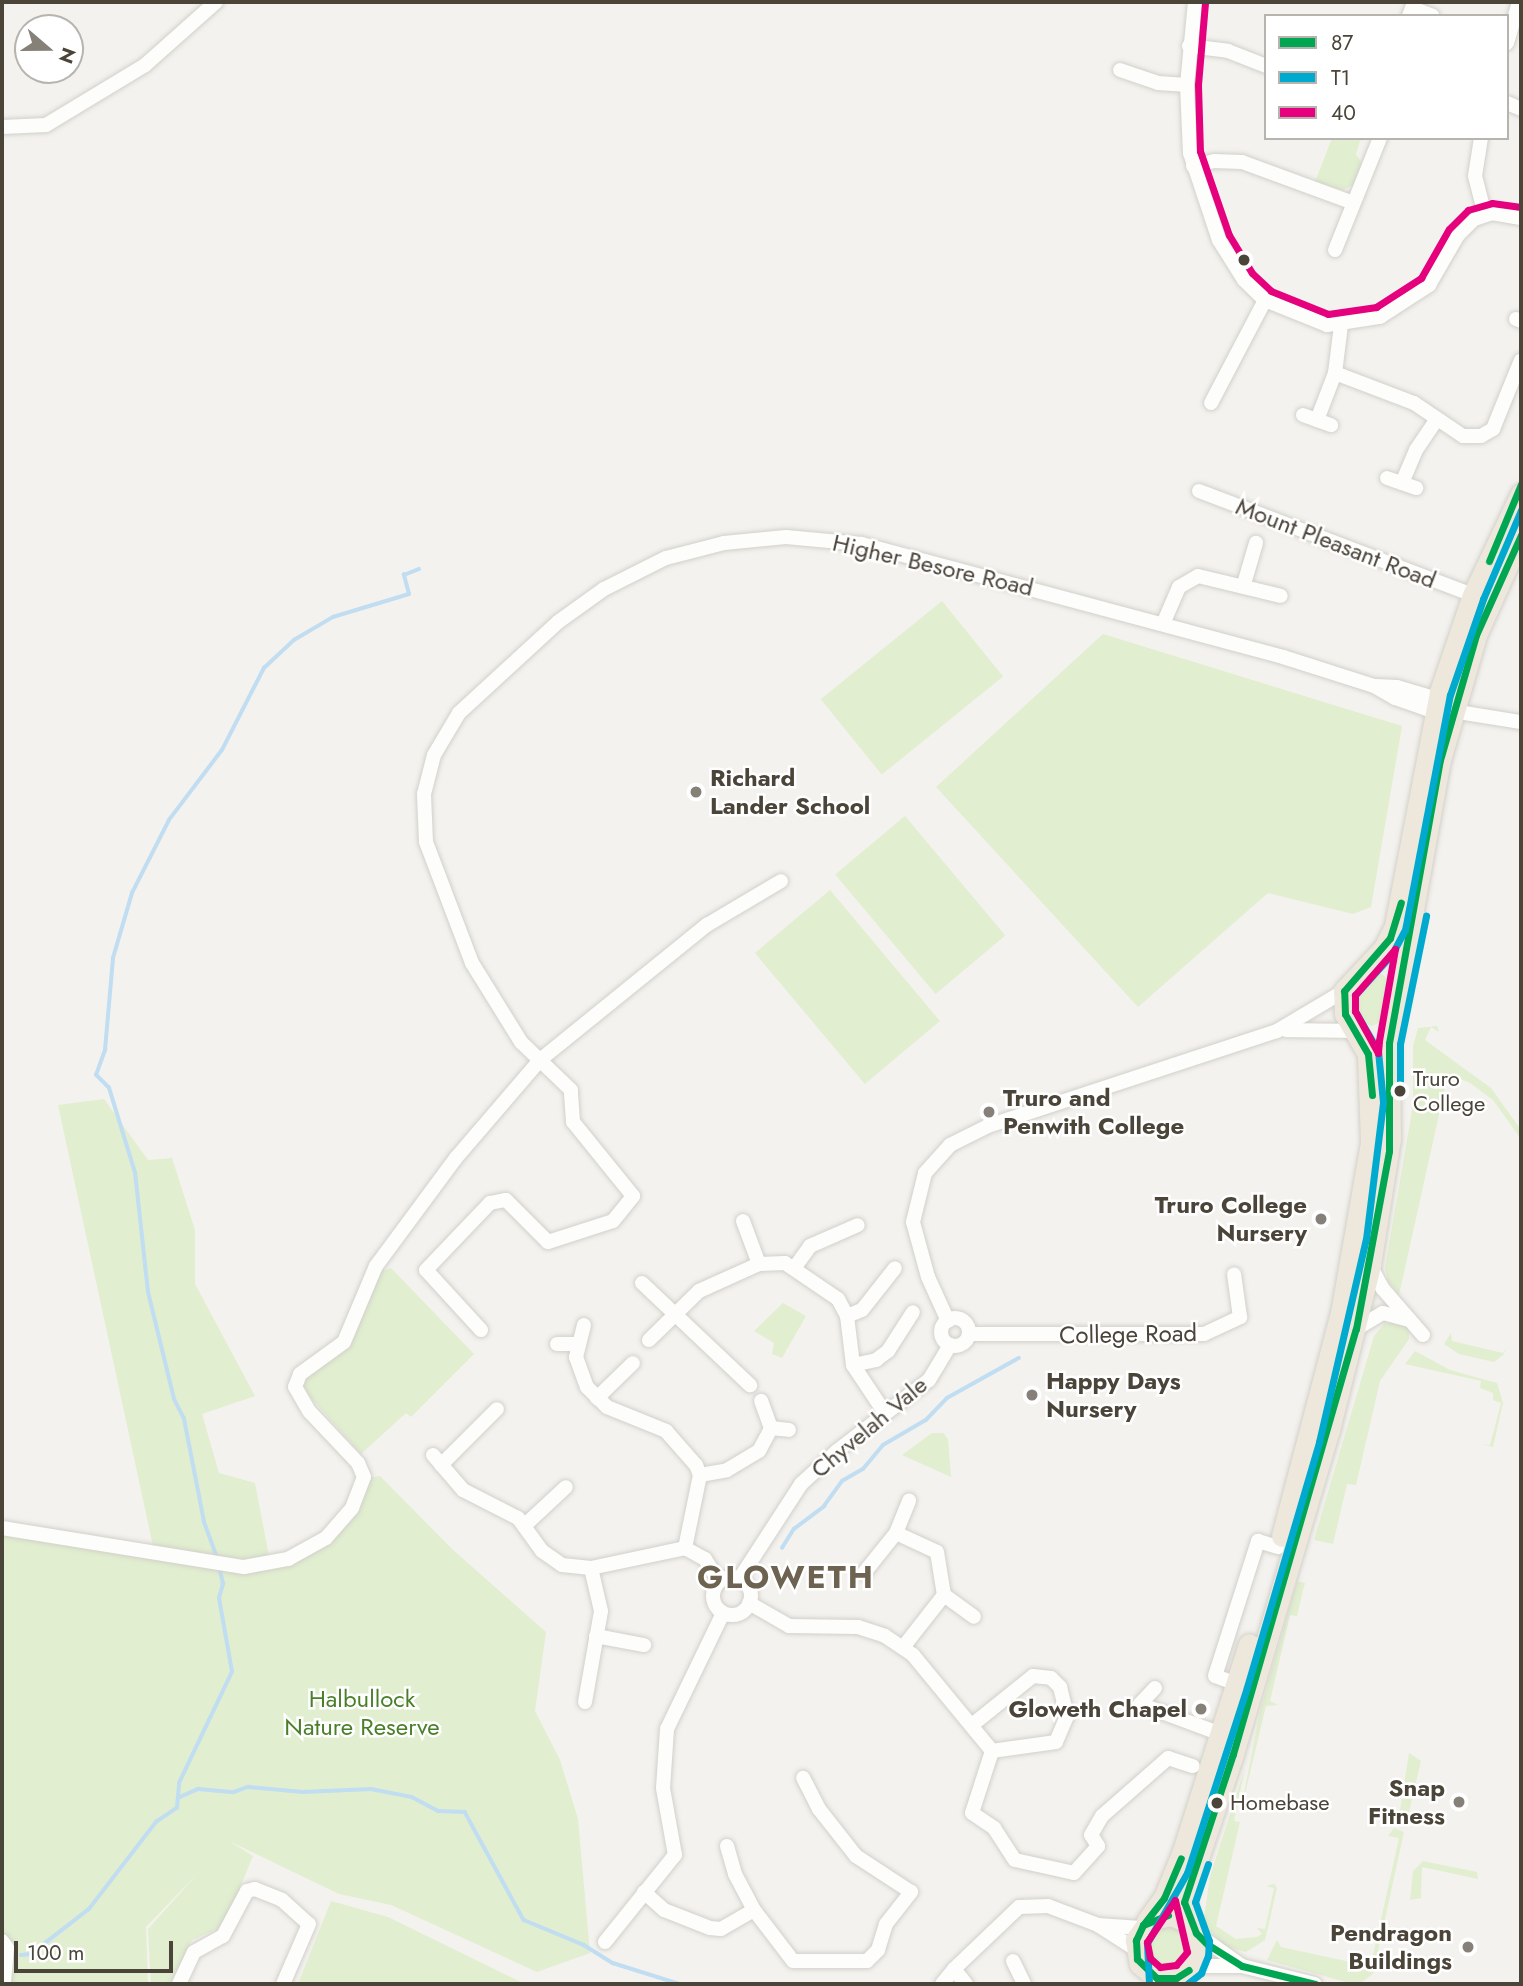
<!DOCTYPE html>
<html>
<head>
<meta charset="utf-8">
<style>
	body { margin:0 }
	#map { position:relative; width:1523px; height:1986px; overflow:hidden; background:#f4f2ee; font-family:Jost,sans-serif }
	div>[style] { position:absolute }
	.green>* { inset:0; background:#e1eecf; transform-origin:0 0 }
	.round { border-radius:50% }
	.stream>* { height:3.5px; margin:-1.75px; padding:0 1.75px; transform-origin:1.75px; border-radius:1.75px; background:#c0ddf1 }
	.roads { filter:drop-shadow(0 0 2px #d2d0cb) drop-shadow(0 0 2px #d2d0cb) }
	.minor>* { height:14px; margin:-7px; padding:0 7px; transform-origin:7px; border-radius:7px; background:#fdfdfc }
	.minor>.ring { margin:-7px; padding:0; box-sizing:content-box; background:none; border:14px solid #fdfdfc; border-radius:50% }
	.highway>* { height:21px; margin:-10.5px; padding:0 10.5px; transform-origin:10.5px; border-radius:10.5px; background:#ede8db }
	.bus-1>* { height:7px; margin:-3.5px; padding:0 3.5px; transform-origin:3.5px; border-radius:3.5px; background:#00a651 }
	.bus-2>* { height:7px; margin:-3.5px; padding:0 3.5px; transform-origin:3.5px; border-radius:3.5px; background:#00a9ce }
	.bus-3>* { height:7px; margin:-3.5px; padding:0 3.5px; transform-origin:3.5px; border-radius:3.5px; background:#e5007d }
	.dots>* { width:19px; height:19px; translate:-50% -50%; box-sizing:border-box; border:4px solid #fff; border-radius:50% }
	span { translate:-50% -50%; white-space:nowrap; text-align:center; line-height:1.15; -webkit-text-stroke:5px #fff; paint-order:stroke }
	.bus-label { font-size:22px; color:#4b4439 }
	.left { translate:0 -50%; text-align:left }
	.street-label { font-size:24px; color:#4b4439 }
	.poi-label { font-size:24px; color:#4b4439; font-weight:700 }
	.right { translate:-100% -50%; text-align:right }
	.park-label { font-size:24px; color:#4a7f2a }
	.district-label { font-size:32px; color:#6e6250; font-weight:700; letter-spacing:2px }
	.frame { position:absolute; inset:0; border:4px solid #4b4439; pointer-events:none }
	.legend { position:absolute; left:1264px; top:14px; width:245px; height:126px; box-sizing:border-box; background:#fff; border:2px solid #b7b4b0; margin:0; padding:9px 12px; list-style:none; font-size:21px; color:#4b4439 }
	.legend li { display:flex; align-items:center; gap:14px; height:35px }
	.legend b { width:35px; border:2px solid #b7b4b0 }
	.north { position:absolute; left:14px; top:14px; width:70px; height:70px; box-sizing:border-box; background:#fff; border:2px solid #b7b4b0; border-radius:50%; rotate:110deg; font-size:19px; font-weight:700; line-height:28px; text-align:center; color:#4b4439 }
	.north::after { content:''; display:block; margin:auto; width:24px; height:32px; background:#868178; clip-path:polygon(50% 0,100% 100%,50% 72%,0 100%) }
	.scale { position:absolute; left:14px; top:1941px; width:159px; height:32px; box-sizing:border-box; border:4px solid #4b4439; border-top:0; padding-left:9px; font-size:21px; line-height:24px; white-space:nowrap; color:#4b4439; -webkit-text-stroke:5px #fff; paint-order:stroke }
</style>
</head>
<body>
<div id="map">
	<div class="green">
		<i style="clip-path:polygon(1332px 138px,1372px 138px,1360px 141px,1356px 154px,1363px 165px,1354px 185px,1343px 190px,1315px 182px)"></i>
		<i style="left:942px;top:601px;width:97px;height:156px;rotate:51deg"></i>
		<i style="clip-path:polygon(1103px 634px,1402px 726px,1371px 907px,1353px 914px,1268px 893px,1138px 1007px,936px 787px)"></i>
		<i style="left:905px;top:816px;width:156px;height:91px;rotate:50deg"></i>
		<i style="left:830px;top:890px;width:171px;height:98px;rotate:50deg"></i>
		<i style="clip-path:polygon(1382px 974px,1390px 982px,1384px 1019px,1373px 1026px,1366px 1024px,1356px 1013px,1353px 993px,1371px 975px)"></i>
		<i style="clip-path:polygon(1437px 1026px,1439px 1032px,1431px 1027px,1425px 1040px,1491px 1088px,1521px 1130px,1521px 1139px,1493px 1100px,1470px 1083px,1448px 1074px,1399px 1295px,1388px 1281px,1385px 1268px,1413px 1105px,1413px 1046px,1418px 1028px)"></i>
		<i style="clip-path:polygon(104px 1099px,148px 1160px,172px 1158px,195px 1230px,195px 1284px,255px 1396px,202px 1414px,219px 1473px,255px 1483px,269px 1556px,248px 1561px,153px 1546px,58px 1105px)"></i>
		<i style="clip-path:polygon(391px 1268px,474px 1354px,411px 1417px,406px 1413px,361px 1454px,301px 1387px,304px 1378px,347px 1348px,380px 1271px)"></i>
		<i style="clip-path:polygon(783px 1303px,806px 1316px,782px 1358px,772px 1354px,774px 1343px,754px 1331px)"></i>
		<i style="clip-path:polygon(1385px 1317px,1399px 1318px,1409px 1329px,1409px 1339px,1380px 1381px,1356px 1485px,1347px 1484px,1333px 1544px,1314px 1540px,1374px 1336px,1384px 1324px,1392px 1322px,1383px 1323px)"></i>
		<i style="clip-path:polygon(1451px 1333px,1452px 1341px,1503px 1353px,1507px 1348px,1503px 1355px,1494px 1362px,1459px 1354px,1444px 1344px)"></i>
		<i style="clip-path:polygon(1415px 1351px,1450px 1370px,1497px 1383px,1503px 1403px,1493px 1447px,1483px 1444px,1490px 1445px,1501px 1403px,1493px 1400px,1493px 1393px,1480px 1388px,1481px 1381px,1405px 1364px)"></i>
		<i style="clip-path:polygon(932px 1433px,943px 1433px,948px 1439px,951px 1477px,902px 1455px)"></i>
		<i style="clip-path:polygon(380px 1476px,452px 1549px,546px 1632px,535px 1711px,560px 1760px,578px 1819px,590px 1953px,537px 1972px,391px 1905px,339px 1894px,229px 1841px,253px 1856px,224px 1926px,192px 1940px,170px 1984px,151px 1984px,148px 1929px,200px 1871px,146px 1927px,148px 1984px,7px 1984px,2px 1939px,2px 1528px,254px 1567px,326px 1538px,367px 1478px)"></i>
		<i style="clip-path:polygon(1297px 1581px,1305px 1583px,1303px 1590px,1297px 1616px,1290px 1615px,1270px 1701px,1278px 1705px,1266px 1706px,1239px 1819px,1260px 1711px)"></i>
		<i style="clip-path:polygon(1409px 1753px,1421px 1761px,1408px 1816px,1403px 1817px,1393px 1810px,1400px 1810px)"></i>
		<i style="clip-path:polygon(1245px 1768px,1234px 1821px,1240px 1822px,1216px 1926px,1236px 1939px,1257px 1937px,1262px 1934px,1257px 1928px,1265px 1929px,1274px 1888px,1266px 1886px,1274px 1884px,1277px 1888px,1265px 1940px,1246px 1952px,1226px 1947px,1208px 1929px,1204px 1917px,1210px 1877px)"></i>
		<i style="clip-path:polygon(1394px 1828px,1404px 1832px,1373px 1974px,1359px 1984px,1349px 1983px,1267px 1960px,1277px 1940px,1281px 1947px,1364px 1965px,1372px 1960px,1399px 1838px,1388px 1836px)"></i>
		<i style="clip-path:polygon(1423px 1861px,1477px 1872px,1478px 1879px,1422px 1867px,1421px 1898px,1410px 1900px,1413px 1871px)"></i>
		<i style="clip-path:polygon(331px 1901px,388px 1917px,525px 1984px,298px 1984px)"></i>
		<i class="round" style="left:1146px;top:1925px;width:44px;height:44px"></i>
	</div>
	<div class="stream">
		<i style="left:782px;top:1548px;width:22px;rotate:-58deg"></i>
		<i style="left:794px;top:1529px;width:38px;rotate:-37deg"></i>
		<i style="left:824px;top:1506px;width:31px;rotate:-54deg"></i>
		<i style="left:842px;top:1481px;width:24px;rotate:-30deg"></i>
		<i style="left:863px;top:1469px;width:31px;rotate:-50deg"></i>
		<i style="left:883px;top:1445px;width:50px;rotate:-30.2deg"></i>
		<i style="left:926px;top:1420px;width:30px;rotate:-46deg"></i>
		<i style="left:947px;top:1398px;width:82px;rotate:-29.1deg"></i>
		<i style="left:217px;top:1558px;width:38px;rotate:-110deg"></i>
		<i style="left:204px;top:1522px;width:105px;rotate:-101deg"></i>
		<i style="left:184px;top:1419px;width:22px;rotate:-117deg"></i>
		<i style="left:174px;top:1399px;width:110px;rotate:-103.7deg"></i>
		<i style="left:148px;top:1292px;width:120px;rotate:-96.2deg"></i>
		<i style="left:135px;top:1173px;width:89px;rotate:-107deg"></i>
		<i style="left:109px;top:1088px;width:18px;rotate:-135deg"></i>
		<i style="left:96px;top:1075px;width:27px;rotate:-70deg"></i>
		<i style="left:105px;top:1050px;width:92px;rotate:-85deg"></i>
		<i style="left:113px;top:958px;width:68px;rotate:-73.7deg"></i>
		<i style="left:132px;top:893px;width:82px;rotate:-63.1deg"></i>
		<i style="left:169px;top:820px;width:88px;rotate:-52.9deg"></i>
		<i style="left:222px;top:750px;width:92px;rotate:-62.9deg"></i>
		<i style="left:264px;top:668px;width:41px;rotate:-43deg"></i>
		<i style="left:294px;top:640px;width:45px;rotate:-30.5deg"></i>
		<i style="left:333px;top:617px;width:79px;rotate:-16.8deg"></i>
		<i style="left:409px;top:594px;width:20px;rotate:-105deg"></i>
		<i style="left:404px;top:575px;width:16px;rotate:-22deg"></i>
		<i style="left:180px;top:1797px;width:20px;rotate:-24deg"></i>
		<i style="left:198px;top:1789px;width:36px;rotate:5deg"></i>
		<i style="left:234px;top:1792px;width:15px;rotate:-20deg"></i>
		<i style="left:248px;top:1787px;width:55px;rotate:5.2deg"></i>
		<i style="left:303px;top:1792px;width:68px;rotate:-2.5deg"></i>
		<i style="left:371px;top:1789px;width:42px;rotate:11deg"></i>
		<i style="left:412px;top:1797px;width:30px;rotate:28deg"></i>
		<i style="left:438px;top:1811px;width:27px;rotate:2deg"></i>
		<i style="left:465px;top:1812px;width:123px;rotate:61.4deg"></i>
		<i style="left:524px;top:1920px;width:65px;rotate:22.6deg"></i>
		<i style="left:584px;top:1945px;width:34px;rotate:32deg"></i>
		<i style="left:613px;top:1963px;width:70px;rotate:17.4deg"></i>
		<i style="left:21px;top:1955px;width:10px;rotate:-6deg"></i>
		<i style="left:31px;top:1954px;width:73px;rotate:-37.8deg"></i>
		<i style="left:89px;top:1909px;width:110px;rotate:-52.4deg"></i>
		<i style="left:156px;top:1822px;width:25px;rotate:-34deg"></i>
		<i style="left:177px;top:1808px;width:25px;rotate:-85deg"></i>
		<i style="left:179px;top:1783px;width:123px;rotate:-64.5deg"></i>
		<i style="left:232px;top:1672px;width:75px;rotate:-100deg"></i>
		<i style="left:219px;top:1598px;width:15px;rotate:-74deg"></i>
		<i style="left:223px;top:1584px;width:18px;rotate:-103deg"></i>
	</div>
	<div class="roads">
		<div class="minor">
			<i style="left:1195px;top:2px;width:83px;rotate:95.5deg"></i>
			<i style="left:1187px;top:85px;width:68px;rotate:87.5deg"></i>
			<i style="left:1190px;top:153px;width:92px;rotate:71.6deg"></i>
			<i style="left:1219px;top:240px;width:47px;rotate:58deg"></i>
			<i style="left:1244px;top:280px;width:29px;rotate:44deg"></i>
			<i style="left:1265px;top:300px;width:67px;rotate:22deg"></i>
			<i style="left:1327px;top:325px;width:54px;rotate:-8.6deg"></i>
			<i style="left:1380px;top:317px;width:59px;rotate:-33.1deg"></i>
			<i style="left:1429px;top:285px;width:58px;rotate:-59.9deg"></i>
			<i style="left:1458px;top:235px;width:23px;rotate:-45deg"></i>
			<i style="left:1474px;top:219px;width:19px;rotate:-18deg"></i>
			<i style="left:1492px;top:213px;width:29px;rotate:10deg"></i>
			<i style="left:1409px;top:16px;width:9px;rotate:-69deg"></i>
			<i style="left:1412px;top:8px;width:22px;rotate:21deg"></i>
			<i style="left:1507px;top:43px;width:43px;rotate:-73.7deg"></i>
			<i style="left:1189px;top:46px;width:39px;rotate:7deg"></i>
			<i style="left:1228px;top:51px;width:41px;rotate:21.5deg"></i>
			<i style="left:1120px;top:70px;width:40px;rotate:18.9deg"></i>
			<i style="left:1158px;top:83px;width:29px;rotate:4deg"></i>
			<i style="left:1507px;top:103px;width:15px;rotate:23deg"></i>
			<i style="left:2px;top:127px;width:44px;rotate:-2.6deg"></i>
			<i style="left:46px;top:125px;width:116px;rotate:-31.2deg"></i>
			<i style="left:145px;top:65px;width:95px;rotate:-41.6deg"></i>
			<i style="left:1481px;top:138px;width:38px;rotate:99deg"></i>
			<i style="left:1475px;top:176px;width:40px;rotate:75.6deg"></i>
			<i style="left:1193px;top:166px;width:22px;rotate:-13deg"></i>
			<i style="left:1214px;top:161px;width:28px;rotate:2deg"></i>
			<i style="left:1242px;top:162px;width:116px;rotate:20.2deg"></i>
			<i style="left:1335px;top:250px;width:121px;rotate:-68.1deg"></i>
			<i style="left:1516px;top:319px;width:5px;rotate:22deg"></i>
			<i style="left:1341px;top:325px;width:48px;rotate:97.1deg"></i>
			<i style="left:1335px;top:373px;width:85px;rotate:20.8deg"></i>
			<i style="left:1414px;top:403px;width:59px;rotate:34deg"></i>
			<i style="left:1463px;top:436px;width:18px"></i>
			<i style="left:1481px;top:436px;width:14px;rotate:-30deg"></i>
			<i style="left:1493px;top:429px;width:74px;rotate:-67.9deg"></i>
			<i style="left:1211px;top:403px;width:116px;rotate:-62.3deg"></i>
			<i style="left:1303px;top:415px;width:30px;rotate:20deg"></i>
			<i style="left:1317px;top:420px;width:50px;rotate:-69deg"></i>
			<i style="left:1387px;top:478px;width:31px;rotate:19deg"></i>
			<i style="left:1402px;top:483px;width:36px;rotate:-67deg"></i>
			<i style="left:1416px;top:450px;width:37px;rotate:-56deg"></i>
			<i style="left:1199px;top:491px;width:293px;rotate:20.8deg"></i>
			<i style="left:1244px;top:584px;width:43px;rotate:-73.7deg"></i>
			<i style="left:1163px;top:624px;width:40px;rotate:-66.6deg"></i>
			<i style="left:1179px;top:587px;width:22px;rotate:-30deg"></i>
			<i style="left:1198px;top:576px;width:85px;rotate:13.5deg"></i>
			<i style="left:1376px;top:686px;width:21px;rotate:3deg"></i>
			<i style="left:1397px;top:687px;width:49px;rotate:16.6deg"></i>
			<i style="left:1452px;top:711px;width:70px;rotate:9.1deg"></i>
			<i style="left:1286px;top:1030px;width:68px;rotate:0.8deg"></i>
			<i style="left:743px;top:1221px;width:46px;rotate:69.6deg"></i>
			<i style="left:1370px;top:1265px;width:27px;rotate:62deg"></i>
			<i style="left:1383px;top:1289px;width:61px;rotate:49deg"></i>
			<i style="left:795px;top:1267px;width:26px;rotate:-54deg"></i>
			<i style="left:810px;top:1246px;width:52px;rotate:-23.6deg"></i>
			<i style="left:642px;top:1283px;width:149px;rotate:43.4deg"></i>
			<i style="left:847px;top:1316px;width:16px;rotate:-22deg"></i>
			<i style="left:862px;top:1310px;width:53px;rotate:-51.8deg"></i>
			<i class="ring" style="left:941px;top:1318px;width:14px;height:14px"></i>
			<i style="left:948px;top:1321px;width:48px;rotate:-114.4deg"></i>
			<i style="left:928px;top:1277px;width:57px;rotate:-105.3deg"></i>
			<i style="left:913px;top:1222px;width:50px;rotate:-76.2deg"></i>
			<i style="left:925px;top:1173px;width:38px;rotate:-48deg"></i>
			<i style="left:950px;top:1145px;width:42px;rotate:-26.6deg"></i>
			<i style="left:988px;top:1126px;width:304px;rotate:-18.2deg"></i>
			<i style="left:1277px;top:1031px;width:78px;rotate:-30.8deg"></i>
			<i style="left:584px;top:1325px;width:33px;rotate:104deg"></i>
			<i style="left:576px;top:1357px;width:32px;rotate:70deg"></i>
			<i style="left:587px;top:1387px;width:28px;rotate:45deg"></i>
			<i style="left:607px;top:1407px;width:64px;rotate:22.1deg"></i>
			<i style="left:666px;top:1431px;width:45px;rotate:48.6deg"></i>
			<i style="left:696px;top:1465px;width:11px;rotate:68deg"></i>
			<i style="left:700px;top:1475px;width:75px;rotate:101.6deg"></i>
			<i style="left:1356px;top:1329px;width:31px;rotate:-31deg"></i>
			<i style="left:1383px;top:1313px;width:24px;rotate:15deg"></i>
			<i style="left:481px;top:1330px;width:81px;rotate:-132.5deg"></i>
			<i style="left:426px;top:1270px;width:93px;rotate:-46.3deg"></i>
			<i style="left:490px;top:1203px;width:16px;rotate:-11deg"></i>
			<i style="left:506px;top:1200px;width:59px;rotate:45deg"></i>
			<i style="left:548px;top:1242px;width:68px;rotate:-17.9deg"></i>
			<i style="left:613px;top:1221px;width:32px;rotate:-51deg"></i>
			<i style="left:633px;top:1196px;width:95px;rotate:-129deg"></i>
			<i style="left:573px;top:1122px;width:32px;rotate:-94deg"></i>
			<i style="left:571px;top:1090px;width:69px;rotate:-136.2deg"></i>
			<i style="left:521px;top:1042px;width:93px;rotate:-121.8deg"></i>
			<i style="left:472px;top:963px;width:129px;rotate:-110.8deg"></i>
			<i style="left:426px;top:842px;width:48px;rotate:-92.4deg"></i>
			<i style="left:424px;top:794px;width:40px;rotate:-75.6deg"></i>
			<i style="left:434px;top:755px;width:49px;rotate:-59.2deg"></i>
			<i style="left:459px;top:713px;width:134px;rotate:-42.6deg"></i>
			<i style="left:558px;top:622px;width:57px;rotate:-35.7deg"></i>
			<i style="left:604px;top:589px;width:69px;rotate:-26.6deg"></i>
			<i style="left:666px;top:558px;width:60px;rotate:-14.5deg"></i>
			<i style="left:724px;top:543px;width:62px;rotate:-5.5deg"></i>
			<i style="left:786px;top:537px;width:76px;rotate:5.3deg"></i>
			<i style="left:862px;top:544px;width:436px;rotate:15deg"></i>
			<i style="left:1283px;top:657px;width:96px;rotate:17.7deg"></i>
			<i style="left:1374px;top:686px;width:24px;rotate:30deg"></i>
			<i style="left:1395px;top:698px;width:52px;rotate:19.1deg"></i>
			<i style="left:969px;top:1334px;width:235px"></i>
			<i style="left:1204px;top:1334px;width:40px;rotate:-25deg"></i>
			<i style="left:1240px;top:1317px;width:43px;rotate:-97.9deg"></i>
			<i style="left:649px;top:1340px;width:70px;rotate:-44.4deg"></i>
			<i style="left:699px;top:1291px;width:66px;rotate:-24.2deg"></i>
			<i style="left:759px;top:1264px;width:26px;rotate:-2deg"></i>
			<i style="left:785px;top:1263px;width:64px;rotate:34.2deg"></i>
			<i style="left:838px;top:1299px;width:19px;rotate:62deg"></i>
			<i style="left:847px;top:1316px;width:49px;rotate:83deg"></i>
			<i style="left:853px;top:1365px;width:58px;rotate:56.3deg"></i>
			<i style="left:557px;top:1344px;width:19px"></i>
			<i style="left:853px;top:1365px;width:24px;rotate:-12deg"></i>
			<i style="left:876px;top:1360px;width:15px;rotate:-37deg"></i>
			<i style="left:888px;top:1351px;width:46px;rotate:-57.3deg"></i>
			<i style="left:597px;top:1398px;width:50px;rotate:-44.2deg"></i>
			<i style="left:771px;top:1428px;width:18px;rotate:6deg"></i>
			<i style="left:433px;top:1455px;width:46px;rotate:49.4deg"></i>
			<i style="left:463px;top:1490px;width:62px;rotate:27deg"></i>
			<i style="left:518px;top:1518px;width:41px;rotate:54deg"></i>
			<i style="left:542px;top:1551px;width:24px;rotate:35deg"></i>
			<i style="left:562px;top:1565px;width:29px;rotate:6deg"></i>
			<i style="left:591px;top:1568px;width:96px;rotate:-12deg"></i>
			<i style="left:685px;top:1548px;width:23px;rotate:29deg"></i>
			<i style="left:705px;top:1559px;width:26px;rotate:58deg"></i>
			<i style="left:441px;top:1465px;width:79px;rotate:-45deg"></i>
			<i style="left:700px;top:1475px;width:27px;rotate:-10deg"></i>
			<i style="left:727px;top:1470px;width:37px;rotate:-31deg"></i>
			<i style="left:759px;top:1451px;width:26px;rotate:-62deg"></i>
			<i style="left:771px;top:1428px;width:29px;rotate:-110deg"></i>
			<i style="left:524px;top:1526px;width:57px;rotate:-42.9deg"></i>
			<i style="left:2px;top:1528px;width:245px;rotate:9.2deg"></i>
			<i style="left:244px;top:1567px;width:45px;rotate:-10.3deg"></i>
			<i style="left:288px;top:1559px;width:43px;rotate:-28.9deg"></i>
			<i style="left:326px;top:1538px;width:40px;rotate:-49deg"></i>
			<i style="left:352px;top:1508px;width:33px;rotate:-69deg"></i>
			<i style="left:364px;top:1477px;width:15px;rotate:-113deg"></i>
			<i style="left:358px;top:1463px;width:71px;rotate:-133.3deg"></i>
			<i style="left:309px;top:1411px;width:28px;rotate:-120deg"></i>
			<i style="left:295px;top:1387px;width:14px;rotate:-69deg"></i>
			<i style="left:300px;top:1374px;width:54px;rotate:-36deg"></i>
			<i style="left:344px;top:1342px;width:82px;rotate:-67.2deg"></i>
			<i style="left:376px;top:1266px;width:134px;rotate:-53.5deg"></i>
			<i style="left:456px;top:1158px;width:129px;rotate:-49.4deg"></i>
			<i style="left:540px;top:1060px;width:215px;rotate:-39deg"></i>
			<i style="left:707px;top:925px;width:86px;rotate:-30.7deg"></i>
			<i style="left:896px;top:1533px;width:35px;rotate:-68deg"></i>
			<i style="left:864px;top:1573px;width:51px;rotate:-51.3deg"></i>
			<i style="left:896px;top:1533px;width:45px;rotate:24.9deg"></i>
			<i style="left:937px;top:1552px;width:44px;rotate:80.8deg"></i>
			<i class="ring" style="left:713px;top:1577px;width:24px;height:24px"></i>
			<i style="left:740px;top:1578px;width:112px;rotate:-57deg"></i>
			<i style="left:801px;top:1484px;width:49px;rotate:-42.5deg"></i>
			<i style="left:837px;top:1451px;width:116px;rotate:-37.7deg"></i>
			<i style="left:929px;top:1380px;width:41px;rotate:-59deg"></i>
			<i style="left:749px;top:1603px;width:46px;rotate:29.9deg"></i>
			<i style="left:789px;top:1626px;width:69px;rotate:0.8deg"></i>
			<i style="left:858px;top:1627px;width:28px;rotate:18deg"></i>
			<i style="left:885px;top:1636px;width:34px;rotate:34deg"></i>
			<i style="left:913px;top:1655px;width:124px;rotate:50.5deg"></i>
			<i style="left:992px;top:1751px;width:65px;rotate:107.9deg"></i>
			<i style="left:972px;top:1813px;width:27px;rotate:34deg"></i>
			<i style="left:994px;top:1828px;width:38px;rotate:57deg"></i>
			<i style="left:1015px;top:1860px;width:60px;rotate:12.4deg"></i>
			<i style="left:1074px;top:1873px;width:36px;rotate:-48deg"></i>
			<i style="left:1098px;top:1846px;width:13px;rotate:-122deg"></i>
			<i style="left:1091px;top:1835px;width:22px;rotate:-60deg"></i>
			<i style="left:1102px;top:1816px;width:88px;rotate:-41.3deg"></i>
			<i style="left:1168px;top:1758px;width:26px;rotate:18deg"></i>
			<i style="left:596px;top:1636px;width:49px;rotate:10.6deg"></i>
			<i style="left:904px;top:1646px;width:65px;rotate:-51.9deg"></i>
			<i style="left:944px;top:1595px;width:37px;rotate:36deg"></i>
			<i style="left:1237px;top:1684px;width:23px;rotate:-160deg"></i>
			<i style="left:1215px;top:1676px;width:142px;rotate:-72.3deg"></i>
			<i style="left:1258px;top:1541px;width:21px;rotate:17deg"></i>
			<i style="left:1155px;top:1688px;width:22px;rotate:133deg"></i>
			<i style="left:1140px;top:1704px;width:86px;rotate:20.3deg"></i>
			<i style="left:585px;top:1702px;width:92px;rotate:-80deg"></i>
			<i style="left:601px;top:1611px;width:44px;rotate:-103.1deg"></i>
			<i style="left:972px;top:1725px;width:78px;rotate:-38.8deg"></i>
			<i style="left:1033px;top:1676px;width:18px;rotate:6deg"></i>
			<i style="left:1051px;top:1678px;width:13px;rotate:45deg"></i>
			<i style="left:1060px;top:1687px;width:30px;rotate:76deg"></i>
			<i style="left:1067px;top:1716px;width:28px;rotate:113deg"></i>
			<i style="left:1056px;top:1742px;width:65px;rotate:172deg"></i>
			<i style="left:727px;top:1846px;width:29px;rotate:74deg"></i>
			<i style="left:735px;top:1874px;width:41px;rotate:62.2deg"></i>
			<i style="left:644px;top:1892px;width:27px;rotate:42deg"></i>
			<i style="left:664px;top:1910px;width:49px;rotate:21.4deg"></i>
			<i style="left:710px;top:1928px;width:11px;rotate:5deg"></i>
			<i style="left:721px;top:1929px;width:38px;rotate:-30deg"></i>
			<i style="left:754px;top:1910px;width:64px;rotate:52.6deg"></i>
			<i style="left:793px;top:1961px;width:74px"></i>
			<i style="left:867px;top:1961px;width:16px;rotate:-45deg"></i>
			<i style="left:878px;top:1950px;width:27px;rotate:-73deg"></i>
			<i style="left:886px;top:1924px;width:41px;rotate:-52deg"></i>
			<i style="left:911px;top:1892px;width:66px;rotate:-146.8deg"></i>
			<i style="left:856px;top:1856px;width:60px;rotate:-128.2deg"></i>
			<i style="left:819px;top:1809px;width:35px;rotate:-117deg"></i>
			<i style="left:1197px;top:1934px;width:55px;rotate:35.4deg"></i>
			<i style="left:2px;top:1941px;width:9px;rotate:54deg"></i>
			<i style="left:7px;top:1948px;width:36px;rotate:95deg"></i>
			<i style="left:605px;top:1942px;width:112px;rotate:-51.2deg"></i>
			<i style="left:675px;top:1855px;width:68px;rotate:-100.2deg"></i>
			<i style="left:663px;top:1788px;width:59px;rotate:-86.1deg"></i>
			<i style="left:667px;top:1729px;width:129px;rotate:-64.2deg"></i>
			<i style="left:1135px;top:1949px;width:44px;rotate:-147deg"></i>
			<i style="left:1098px;top:1925px;width:43px;rotate:4deg"></i>
			<i style="left:1013px;top:1961px;width:25px;rotate:64deg"></i>
			<i style="left:1193px;top:1966px;width:49px"></i>
			<i style="left:1242px;top:1966px;width:75px;rotate:13.9deg"></i>
			<i style="left:179px;top:1984px;width:35px;rotate:-65deg"></i>
			<i style="left:194px;top:1952px;width:33px;rotate:-29deg"></i>
			<i style="left:223px;top:1936px;width:51px;rotate:-61.9deg"></i>
			<i style="left:247px;top:1891px;width:8px;rotate:-14deg"></i>
			<i style="left:255px;top:1889px;width:29px;rotate:22deg"></i>
			<i style="left:282px;top:1900px;width:36px;rotate:42deg"></i>
			<i style="left:309px;top:1924px;width:65px;rotate:113.4deg"></i>
			<i style="left:942px;top:1984px;width:19px;rotate:-51deg"></i>
			<i style="left:966px;top:1984px;width:19px;rotate:-129deg"></i>
			<i style="left:954px;top:1969px;width:90px;rotate:-43.6deg"></i>
			<i style="left:1019px;top:1907px;width:29px;rotate:-2deg"></i>
			<i style="left:1048px;top:1906px;width:53px;rotate:20.8deg"></i>
		</div>
		<div class="highway">
			<i style="left:1282px;top:1536px;width:231px;rotate:-75.2deg"></i>
			<i style="left:1341px;top:1313px;width:174px;rotate:-80deg"></i>
			<i style="left:1371px;top:1142px;width:88px;rotate:-92deg"></i>
			<i style="left:1368px;top:1054px;width:46px;rotate:-119.9deg"></i>
			<i style="left:1345px;top:1014px;width:23px;rotate:-92deg"></i>
			<i style="left:1344px;top:991px;width:59px;rotate:-47.1deg"></i>
			<i style="left:1384px;top:948px;width:25px;rotate:-63deg"></i>
			<i style="left:1395px;top:926px;width:238px;rotate:-79.1deg"></i>
			<i style="left:1440px;top:692px;width:102px;rotate:-71.2deg"></i>
			<i style="left:1473px;top:595px;width:112px;rotate:-64.6deg"></i>
			<i style="left:1147px;top:1921px;width:29px;rotate:-54deg"></i>
			<i style="left:1164px;top:1898px;width:51px;rotate:-68deg"></i>
			<i style="left:1183px;top:1851px;width:217px;rotate:-72.3deg"></i>
			<i style="left:1193px;top:1925px;width:23px;rotate:-155deg"></i>
			<i style="left:1172px;top:1915px;width:21px;rotate:169deg"></i>
			<i style="left:1151px;top:1919px;width:26px;rotate:126deg"></i>
			<i style="left:1136px;top:1940px;width:24px;rotate:81deg"></i>
			<i style="left:1140px;top:1964px;width:22px;rotate:39deg"></i>
			<i style="left:1157px;top:1978px;width:19px"></i>
			<i style="left:1176px;top:1978px;width:21px;rotate:-35deg"></i>
			<i style="left:1193px;top:1966px;width:13px;rotate:-67deg"></i>
			<i style="left:1198px;top:1954px;width:11px;rotate:-85deg"></i>
			<i style="left:1199px;top:1943px;width:10px;rotate:-107deg"></i>
			<i style="left:1196px;top:1933px;width:9px;rotate:-111deg"></i>
			<i style="left:1193px;top:1925px;width:15px;rotate:-118deg"></i>
			<i style="left:1186px;top:1912px;width:15px;rotate:-94deg"></i>
			<i style="left:1185px;top:1897px;width:151px;rotate:-71.4deg"></i>
			<i style="left:1233px;top:1754px;width:338px;rotate:-73.5deg"></i>
			<i style="left:1329px;top:1430px;width:170px;rotate:-76deg"></i>
			<i style="left:1370px;top:1265px;width:128px;rotate:-81deg"></i>
			<i style="left:1390px;top:1139px;width:96px;rotate:-90.6deg"></i>
			<i style="left:1389px;top:1043px;width:288px;rotate:-79.8deg"></i>
			<i style="left:1440px;top:760px;width:130px;rotate:-73.9deg"></i>
			<i style="left:1476px;top:635px;width:110px;rotate:-65.8deg"></i>
		</div>
	</div>
	<div class="bus-1">
		<i style="left:1489px;top:561px;width:83px;rotate:-67.4deg"></i>
		<i style="left:1372px;top:1095px;width:41px;rotate:-95.6deg"></i>
		<i style="left:1368px;top:1054px;width:46px;rotate:-119.9deg"></i>
		<i style="left:1345px;top:1014px;width:23px;rotate:-92deg"></i>
		<i style="left:1344px;top:991px;width:70px;rotate:-49deg"></i>
		<i style="left:1390px;top:938px;width:37px;rotate:-73deg"></i>
		<i style="left:1168px;top:1915px;width:27px;rotate:158deg"></i>
		<i style="left:1143px;top:1925px;width:17px;rotate:115deg"></i>
		<i style="left:1136px;top:1940px;width:19px;rotate:87deg"></i>
		<i style="left:1137px;top:1959px;width:28px;rotate:44deg"></i>
		<i style="left:1157px;top:1978px;width:19px"></i>
		<i style="left:1176px;top:1978px;width:15px;rotate:-32deg"></i>
		<i style="left:1143px;top:1925px;width:34px;rotate:-52deg"></i>
		<i style="left:1164px;top:1898px;width:43px;rotate:-67deg"></i>
		<i style="left:1315px;top:1984px;width:75px;rotate:-166.1deg"></i>
		<i style="left:1242px;top:1966px;width:40px;rotate:-148deg"></i>
		<i style="left:1208px;top:1945px;width:17px;rotate:-135deg"></i>
		<i style="left:1196px;top:1933px;width:33px;rotate:-111deg"></i>
		<i style="left:1184px;top:1902px;width:156px;rotate:-71.7deg"></i>
		<i style="left:1233px;top:1754px;width:442px;rotate:-73.9deg"></i>
		<i style="left:1356px;top:1329px;width:181px;rotate:-79.5deg"></i>
		<i style="left:1389px;top:1151px;width:108px;rotate:-90deg"></i>
		<i style="left:1389px;top:1043px;width:288px;rotate:-79.8deg"></i>
		<i style="left:1440px;top:760px;width:130px;rotate:-73.9deg"></i>
		<i style="left:1476px;top:635px;width:110px;rotate:-65.8deg"></i>
	</div>
	<div class="bus-2">
		<i style="left:1400px;top:1091px;width:47px;rotate:-90deg"></i>
		<i style="left:1400px;top:1044px;width:131px;rotate:-78.5deg"></i>
		<i style="left:1149px;top:1983px;width:40px;rotate:-92.9deg"></i>
		<i style="left:1147px;top:1943px;width:81px;rotate:-60.3deg"></i>
		<i style="left:1187px;top:1873px;width:195px;rotate:-72.1deg"></i>
		<i style="left:1247px;top:1687px;width:255px;rotate:-73.6deg"></i>
		<i style="left:1319px;top:1442px;width:208px;rotate:-77deg"></i>
		<i style="left:1366px;top:1239px;width:138px;rotate:-82.9deg"></i>
		<i style="left:1383px;top:1102px;width:51px;rotate:-95.6deg"></i>
		<i style="left:1378px;top:1051px;width:46px;rotate:-119.9deg"></i>
		<i style="left:1355px;top:1011px;width:16px;rotate:-90deg"></i>
		<i style="left:1355px;top:995px;width:55px;rotate:-47.9deg"></i>
		<i style="left:1392px;top:954px;width:27px;rotate:-62deg"></i>
		<i style="left:1405px;top:930px;width:239px;rotate:-79.2deg"></i>
		<i style="left:1450px;top:695px;width:102px;rotate:-71deg"></i>
		<i style="left:1483px;top:599px;width:97px;rotate:-66.9deg"></i>
		<i style="left:1187px;top:1984px;width:18px;rotate:-38deg"></i>
		<i style="left:1201px;top:1973px;width:18px;rotate:-68deg"></i>
		<i style="left:1208px;top:1956px;width:15px;rotate:-86deg"></i>
		<i style="left:1209px;top:1941px;width:41px;rotate:-109.7deg"></i>
		<i style="left:1195px;top:1902px;width:40px;rotate:-71.1deg"></i>
	</div>
	<div class="bus-3">
		<i style="left:1205px;top:3px;width:82px;rotate:94.9deg"></i>
		<i style="left:1198px;top:85px;width:66px;rotate:88.3deg"></i>
		<i style="left:1200px;top:151px;width:89px;rotate:71deg"></i>
		<i style="left:1229px;top:235px;width:44px;rotate:58.8deg"></i>
		<i style="left:1252px;top:273px;width:26px;rotate:43deg"></i>
		<i style="left:1271px;top:291px;width:61px;rotate:22deg"></i>
		<i style="left:1328px;top:314px;width:49px;rotate:-8.3deg"></i>
		<i style="left:1376px;top:307px;width:54px;rotate:-32.8deg"></i>
		<i style="left:1421px;top:278px;width:56px;rotate:-60.3deg"></i>
		<i style="left:1449px;top:229px;width:27px;rotate:-45deg"></i>
		<i style="left:1468px;top:210px;width:25px;rotate:-16deg"></i>
		<i style="left:1492px;top:203px;width:29px;rotate:8deg"></i>
		<i style="left:1395px;top:949px;width:93px;rotate:99.9deg"></i>
		<i style="left:1379px;top:1041px;width:12px;rotate:95deg"></i>
		<i style="left:1378px;top:1053px;width:48px;rotate:-118.7deg"></i>
		<i style="left:1355px;top:1011px;width:16px;rotate:-90deg"></i>
		<i style="left:1355px;top:995px;width:61px;rotate:-49deg"></i>
		<i style="left:1175px;top:1900px;width:53px;rotate:77deg"></i>
		<i style="left:1187px;top:1952px;width:17px;rotate:130deg"></i>
		<i style="left:1176px;top:1965px;width:16px;rotate:173deg"></i>
		<i style="left:1160px;top:1967px;width:13px;rotate:-138deg"></i>
		<i style="left:1150px;top:1958px;width:16px;rotate:-101deg"></i>
		<i style="left:1147px;top:1942px;width:50px;rotate:-56.3deg"></i>
	</div>
	<div class="dots">
		<i style="left:1244px;top:260px;background:#4b4439"></i>
		<i style="left:696px;top:792px;background:#868178"></i>
		<i style="left:1400px;top:1091px;background:#4b4439"></i>
		<i style="left:989px;top:1112px;background:#868178"></i>
		<i style="left:1321px;top:1219px;background:#868178"></i>
		<i style="left:1032px;top:1395px;background:#868178"></i>
		<i style="left:1201px;top:1709px;background:#868178"></i>
		<i style="left:1459px;top:1802px;background:#868178"></i>
		<i style="left:1217px;top:1803px;background:#4b4439"></i>
		<i style="left:1468px;top:1947px;background:#868178"></i>
	</div>
	<div class="bus-label">
		<span class="left" style="left:1413px;top:1091px">Truro<br>College</span>
		<span class="left" style="left:1230px;top:1803px">Homebase</span>
	</div>
	<div class="street-label">
		<span style="left:1336px;top:543px;rotate:21deg">Mount Pleasant Road</span>
		<span style="left:933px;top:565px;rotate:13deg">Higher Besore Road</span>
		<span style="left:1128px;top:1334px;rotate:-1deg">College Road</span>
		<span style="left:869px;top:1427px;rotate:-40deg">Chyvelah Vale</span>
	</div>
	<div class="poi-label">
		<span class="left" style="left:710px;top:792px">Richard<br>Lander School</span>
		<span class="left" style="left:1003px;top:1112px">Truro and<br>Penwith College</span>
		<span class="right" style="left:1307px;top:1219px">Truro College<br>Nursery</span>
		<span class="left" style="left:1046px;top:1395px">Happy Days<br>Nursery</span>
		<span class="right" style="left:1187px;top:1709px">Gloweth Chapel</span>
		<span class="right" style="left:1445px;top:1802px">Snap<br>Fitness</span>
		<span class="right" style="left:1452px;top:1947px">Pendragon<br>Buildings</span>
	</div>
	<div class="park-label">
		<span style="left:362px;top:1713px">Halbullock<br>Nature Reserve</span>
	</div>
	<div class="district-label">
		<span style="left:786px;top:1577px">GLOWETH</span>
	</div>
	<div class="frame"></div>
	<ul class="legend">
	<li><b style="height:9px;background:#00a651"></b>87</li>
	<li><b style="height:9px;background:#00a9ce"></b>T1</li>
	<li><b style="height:9px;background:#e5007d"></b>40</li>
	</ul>
	<div class="north">N</div>
	<div class="scale">100 m</div>
</div>
</body>
</html>
